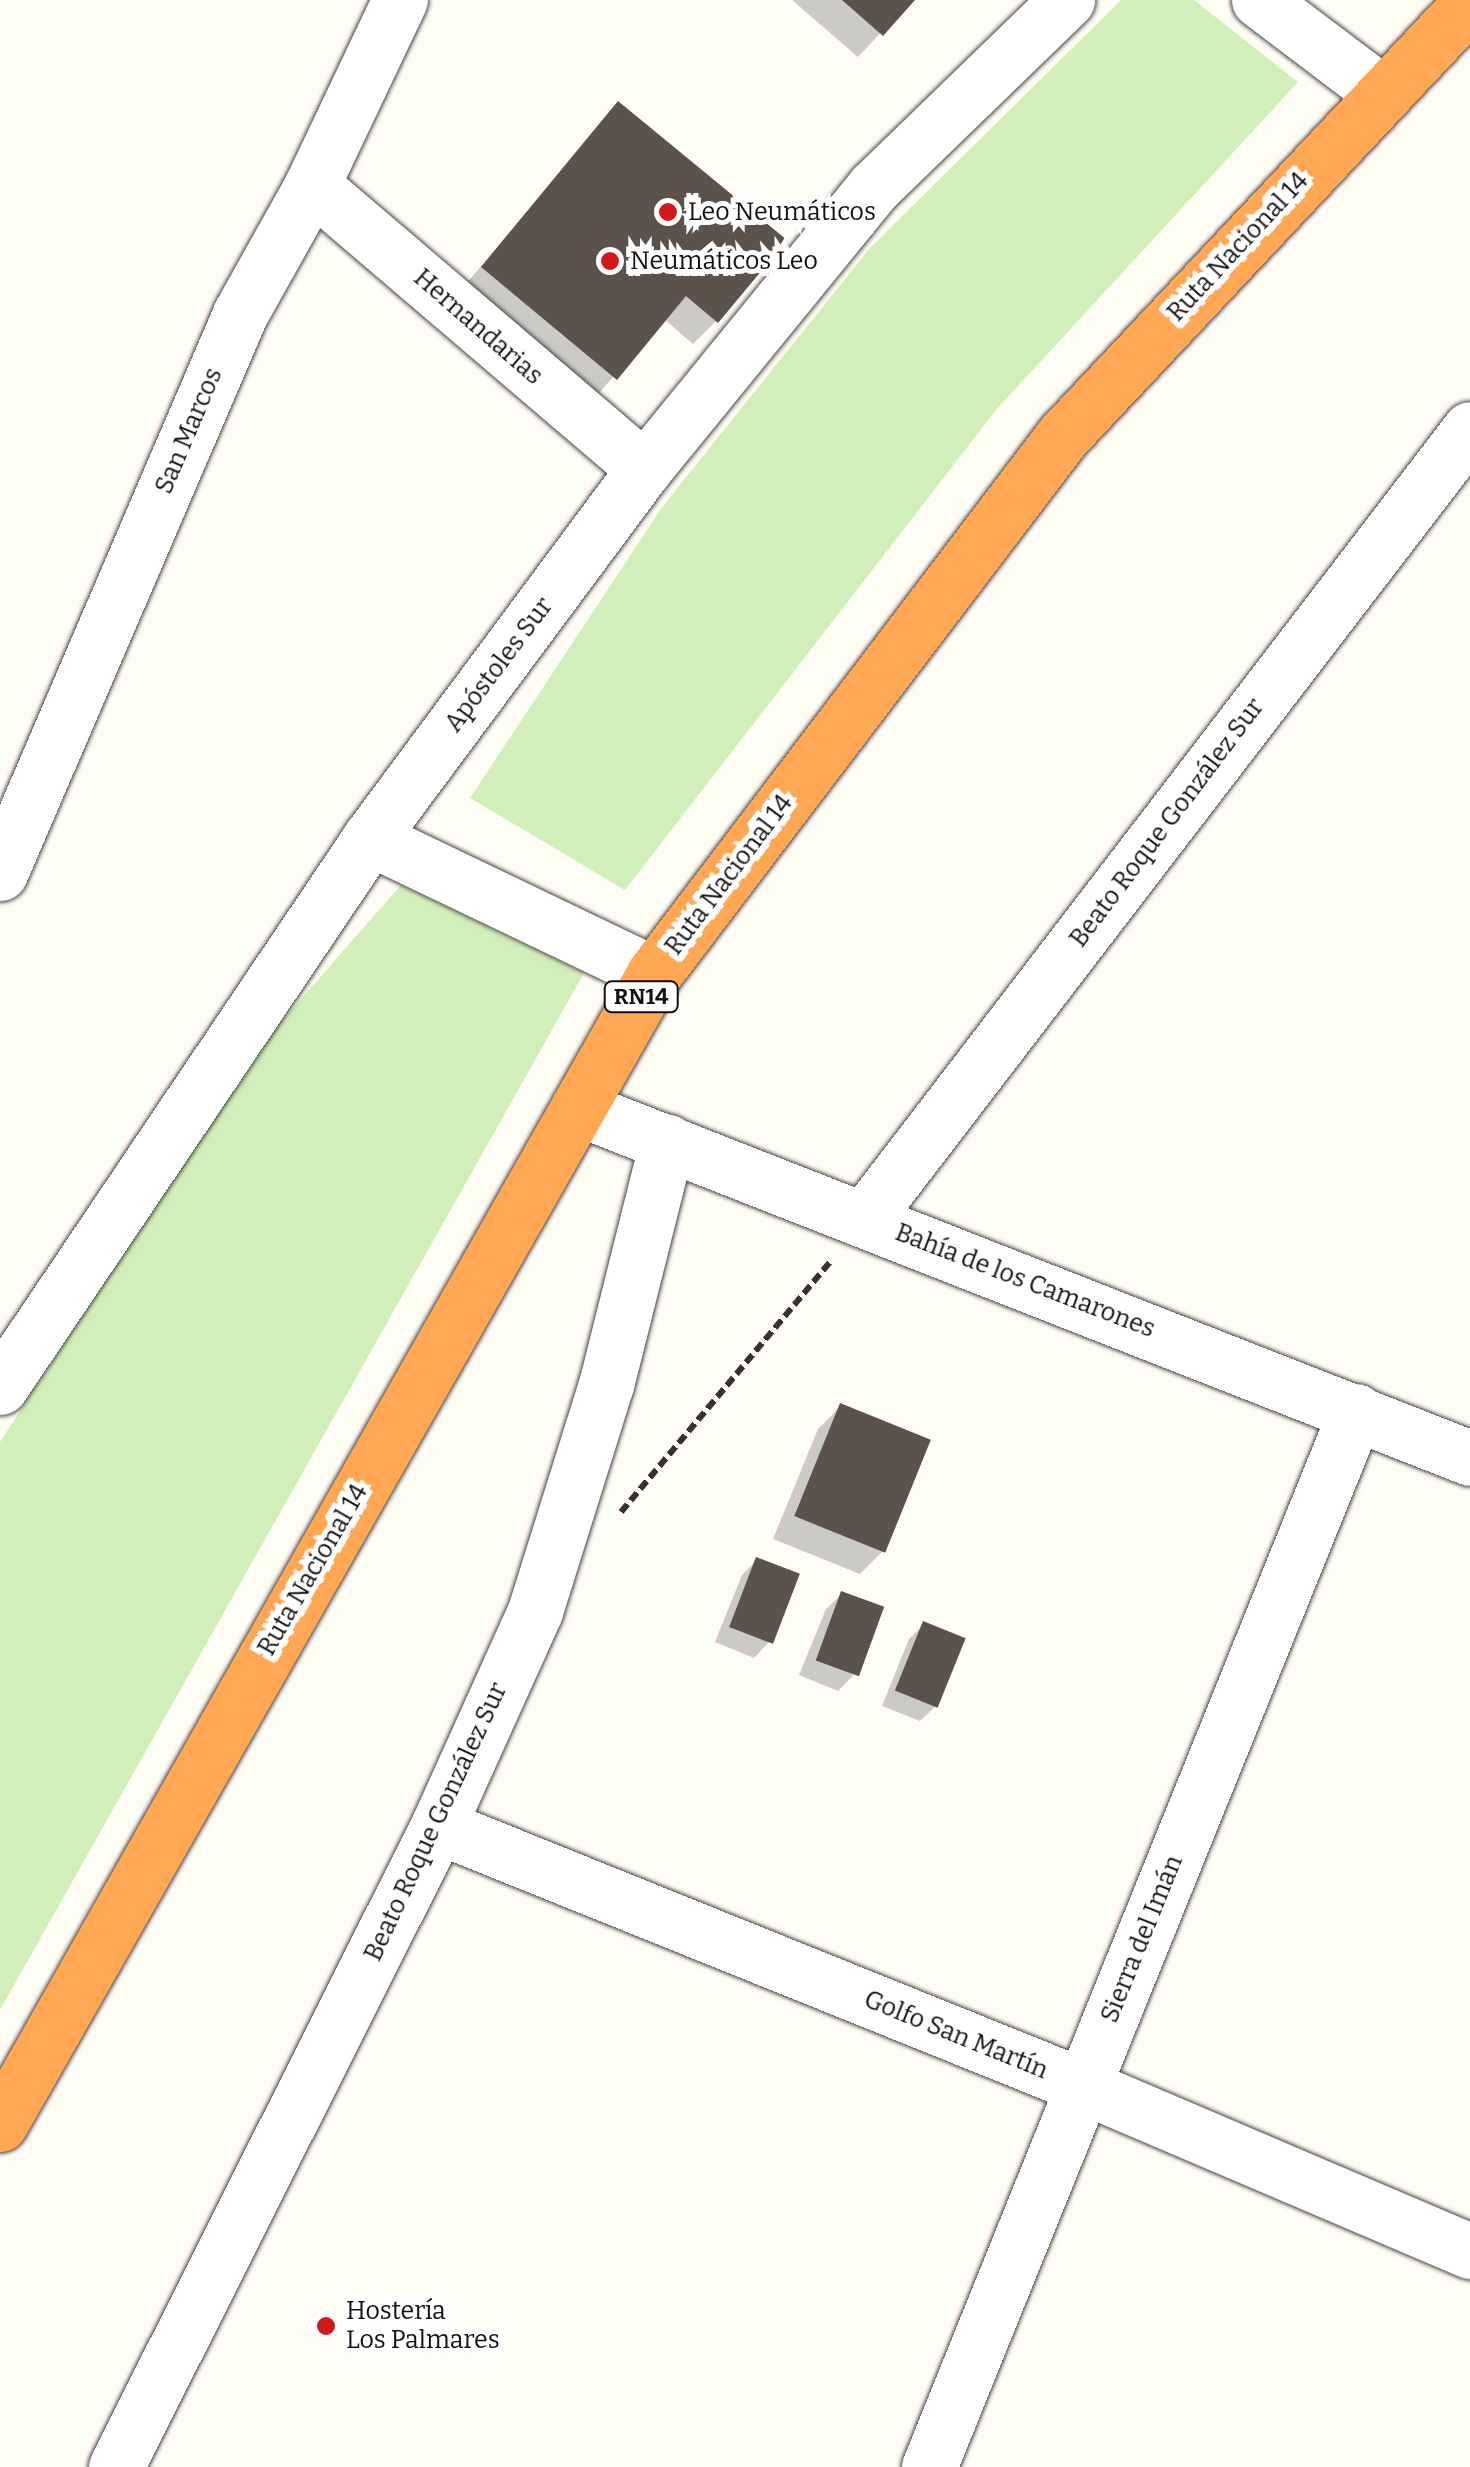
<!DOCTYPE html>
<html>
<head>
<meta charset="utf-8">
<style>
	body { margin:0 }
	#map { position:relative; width:1470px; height:2467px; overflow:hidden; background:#fffdf5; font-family:Bitter,serif }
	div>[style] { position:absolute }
	.green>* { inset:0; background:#d3efb9 }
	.shadow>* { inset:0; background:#0003 }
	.building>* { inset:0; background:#5b524c; transform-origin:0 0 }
	.path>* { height:6px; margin-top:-3px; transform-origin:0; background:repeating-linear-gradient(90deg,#333 0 10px,transparent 0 15px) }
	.roads { filter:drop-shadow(0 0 2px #444) drop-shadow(0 0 2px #444) }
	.minor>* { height:55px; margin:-27.5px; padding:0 27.5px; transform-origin:27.5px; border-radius:27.5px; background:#fff }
	.highway>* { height:55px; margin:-27.5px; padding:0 27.5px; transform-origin:27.5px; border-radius:27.5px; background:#ffa753 }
	.dots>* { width:28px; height:28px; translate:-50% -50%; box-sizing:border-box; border:5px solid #fff; border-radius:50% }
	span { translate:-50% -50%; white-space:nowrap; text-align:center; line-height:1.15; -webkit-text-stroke:10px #fff; paint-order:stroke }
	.shield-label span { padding:2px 8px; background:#fff; border:2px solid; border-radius:8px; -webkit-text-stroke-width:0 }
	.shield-label { font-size:22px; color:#111; font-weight:700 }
	.poi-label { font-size:25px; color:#111 }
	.left { translate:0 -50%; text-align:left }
	.street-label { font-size:25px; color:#111 }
</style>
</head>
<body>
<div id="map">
	<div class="green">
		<i style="clip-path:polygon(1121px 0,1194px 0,1298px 82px,996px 410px,625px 890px,470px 798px,663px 506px,870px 248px)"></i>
		<i style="clip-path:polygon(401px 885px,584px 973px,0 2010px,0 1442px,251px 1056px)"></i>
	</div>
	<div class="shadow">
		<i style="clip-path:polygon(792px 0,911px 0,858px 57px)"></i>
		<i style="clip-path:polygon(618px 105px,716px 321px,693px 344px,664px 319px,592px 401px,459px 292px)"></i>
		<i style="clip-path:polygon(841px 1406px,883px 1551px,860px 1574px,773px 1539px,818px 1429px)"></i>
		<i style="clip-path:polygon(757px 1560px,769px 1642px,754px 1658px,715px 1642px,742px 1575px)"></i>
		<i style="clip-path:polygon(842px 1594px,853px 1676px,838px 1691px,799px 1675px,826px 1609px)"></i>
		<i style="clip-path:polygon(924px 1624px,936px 1706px,920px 1721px,882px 1706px,909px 1639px)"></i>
	</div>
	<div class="building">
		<i style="clip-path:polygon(842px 0,915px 0,883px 36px)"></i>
		<i style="clip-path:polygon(618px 101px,787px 240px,718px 323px,686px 296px,617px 380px,481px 267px)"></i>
		<i style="left:840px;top:1403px;width:98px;height:122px;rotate:22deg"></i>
		<i style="left:756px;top:1557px;width:47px;height:75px;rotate:21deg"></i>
		<i style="left:841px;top:1591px;width:46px;height:74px;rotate:20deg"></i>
		<i style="left:923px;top:1621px;width:46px;height:75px;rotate:22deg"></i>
	</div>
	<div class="path">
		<i style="left:621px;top:1512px;width:327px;rotate:-50.1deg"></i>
	</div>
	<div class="roads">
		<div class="minor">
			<i style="left:1259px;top:0;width:154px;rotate:37.1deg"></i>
			<i style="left:312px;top:185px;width:437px;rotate:40.5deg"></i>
			<i style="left:370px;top:838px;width:315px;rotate:25.6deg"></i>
			<i style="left:0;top:873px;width:608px;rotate:-66.76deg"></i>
			<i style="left:240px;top:314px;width:148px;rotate:-60.8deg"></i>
			<i style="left:312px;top:185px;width:205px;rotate:-64.6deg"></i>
			<i style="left:578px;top:1108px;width:958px;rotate:21.42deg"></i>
			<i style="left:865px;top:1218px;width:994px;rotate:-52.52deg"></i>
			<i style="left:0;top:1387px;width:662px;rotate:-56.02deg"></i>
			<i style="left:370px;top:838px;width:460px;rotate:-53.4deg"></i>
			<i style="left:644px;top:469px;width:364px;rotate:-50.8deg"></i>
			<i style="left:874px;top:187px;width:269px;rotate:-44.1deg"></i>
			<i style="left:438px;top:1826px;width:695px;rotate:21.95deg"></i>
			<i style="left:1083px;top:2086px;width:421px;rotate:23.1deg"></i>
			<i style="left:116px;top:2467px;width:717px;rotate:-63.33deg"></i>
			<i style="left:438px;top:1826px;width:236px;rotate:-65.7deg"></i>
			<i style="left:535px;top:1611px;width:237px;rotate:-72.6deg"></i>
			<i style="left:606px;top:1385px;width:251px;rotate:-75.9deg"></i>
			<i style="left:929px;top:2467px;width:1139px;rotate:-67.98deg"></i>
		</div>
		<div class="highway">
			<i style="left:0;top:2124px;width:1323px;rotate:-60.37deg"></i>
			<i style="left:654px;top:974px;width:674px;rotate:-52.77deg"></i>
			<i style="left:1062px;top:437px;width:596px;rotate:-46.77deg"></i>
		</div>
	</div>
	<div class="dots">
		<i style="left:668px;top:212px;background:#d1191b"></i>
		<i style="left:610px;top:261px;background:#d1191b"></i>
		<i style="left:326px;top:2326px;background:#d1191b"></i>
	</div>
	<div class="shield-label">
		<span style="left:641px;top:997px">RN14</span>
	</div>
	<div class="poi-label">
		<span class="left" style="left:688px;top:212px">Leo Neumáticos</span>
		<span class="left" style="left:630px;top:261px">Neumáticos Leo</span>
		<span class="left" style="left:346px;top:2326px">Hostería<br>Los Palmares</span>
	</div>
	<div class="street-label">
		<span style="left:1238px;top:247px;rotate:-47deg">Ruta Nacional 14</span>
		<span style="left:478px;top:327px;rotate:41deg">Hernandarias</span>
		<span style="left:189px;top:431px;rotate:-67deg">San Marcos</span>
		<span style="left:499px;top:665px;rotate:-53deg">Apóstoles Sur</span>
		<span style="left:1167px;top:823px;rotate:-53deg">Beato Roque González Sur</span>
		<span style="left:729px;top:875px;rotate:-53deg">Ruta Nacional 14</span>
		<span style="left:1025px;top:1281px;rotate:21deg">Bahía de los Camarones</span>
		<span style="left:313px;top:1570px;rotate:-60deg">Ruta Nacional 14</span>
		<span style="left:436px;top:1822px;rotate:-65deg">Beato Roque González Sur</span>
		<span style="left:1142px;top:1939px;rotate:-68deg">Sierra del Imán</span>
		<span style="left:956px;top:2035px;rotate:22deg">Golfo San Martín</span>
	</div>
</div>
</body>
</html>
